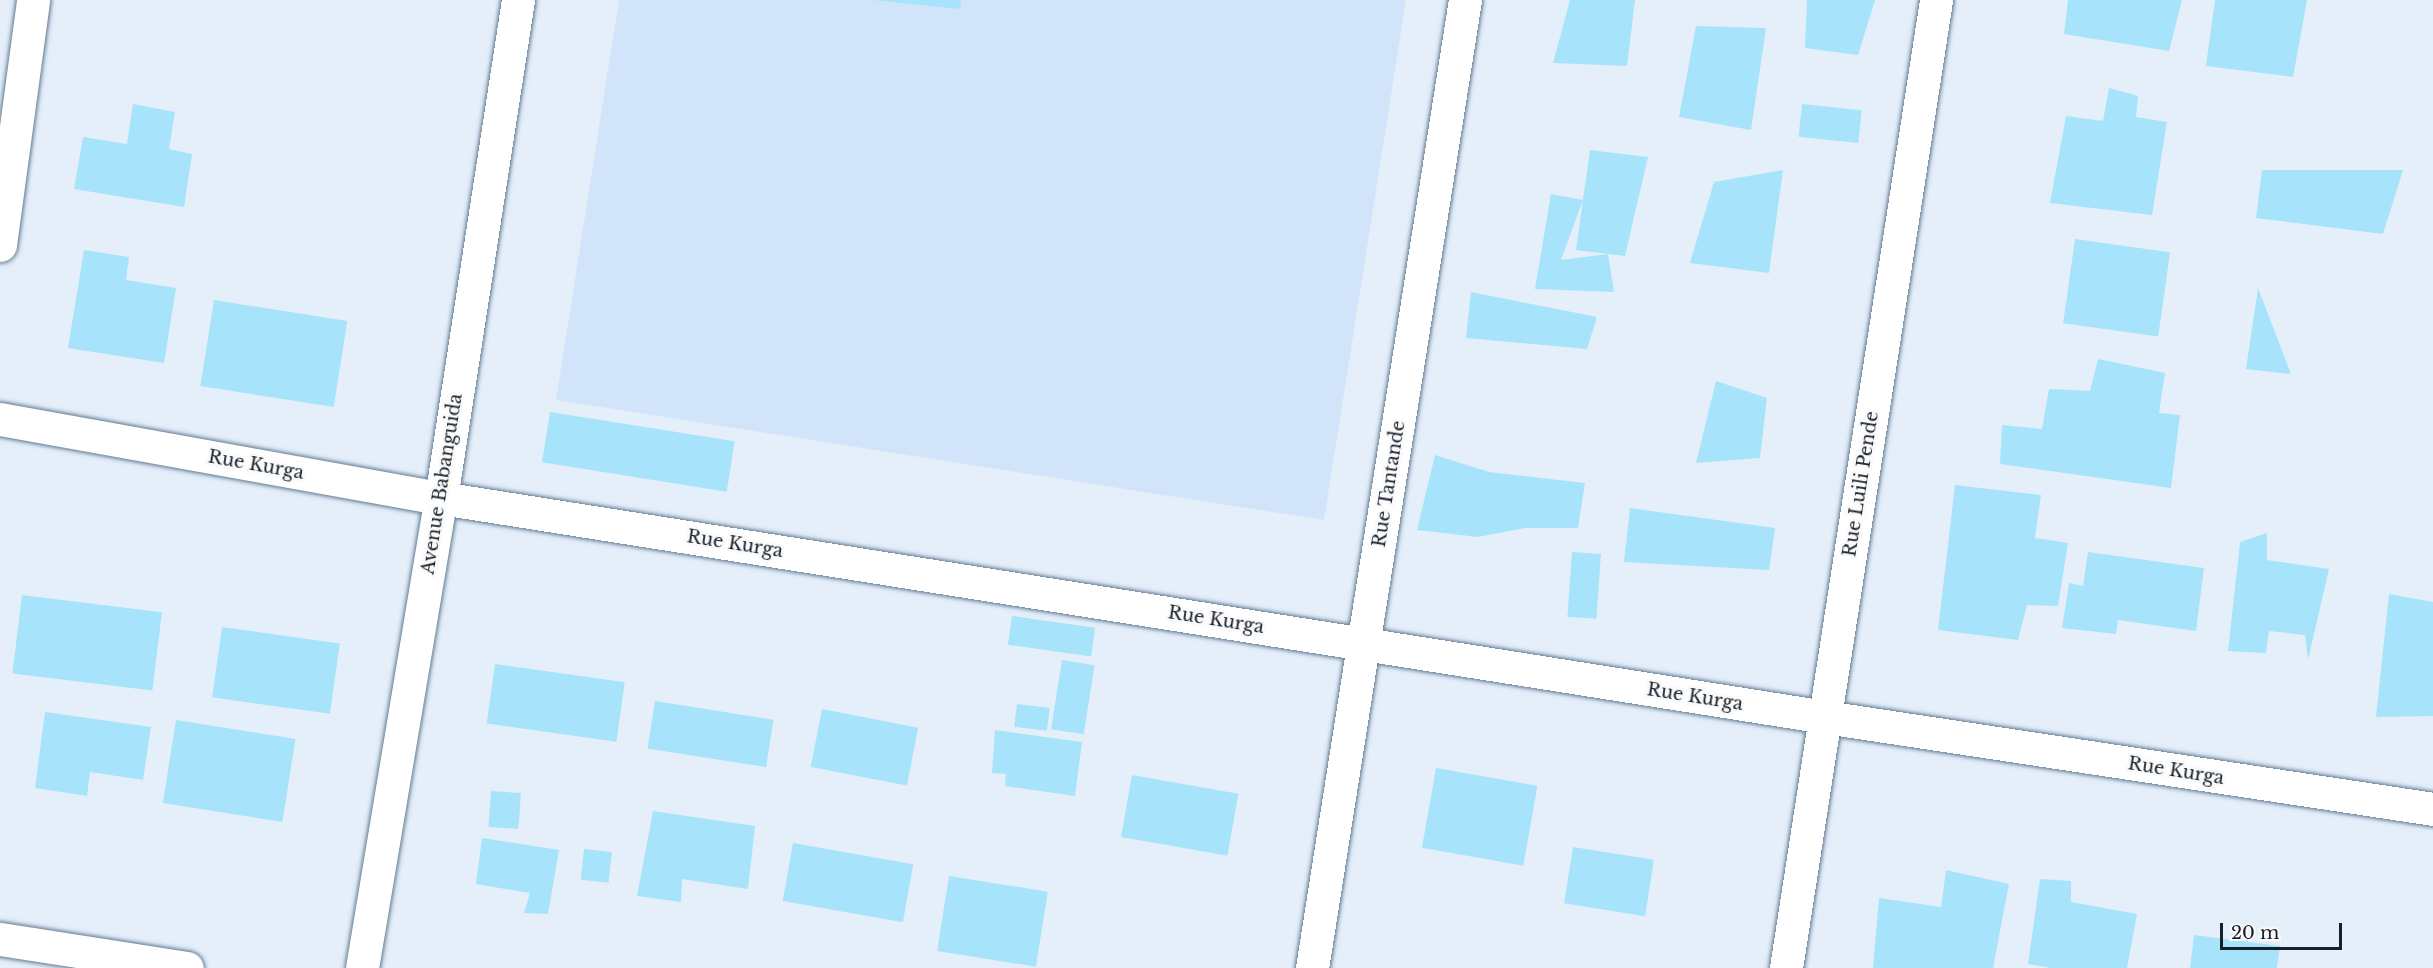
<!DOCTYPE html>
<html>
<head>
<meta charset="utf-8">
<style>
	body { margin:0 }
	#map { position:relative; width:2433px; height:968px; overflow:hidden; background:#e4effa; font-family:"Libre Baskerville",serif }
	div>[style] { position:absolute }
	.built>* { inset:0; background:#d1e4f9 }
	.building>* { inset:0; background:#a7e4fb; transform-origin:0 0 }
	.roads { filter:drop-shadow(0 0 2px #627b93) drop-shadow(0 0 2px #627b93) }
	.street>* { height:33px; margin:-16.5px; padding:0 16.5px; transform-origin:16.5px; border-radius:16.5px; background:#fff }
	.secondary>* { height:33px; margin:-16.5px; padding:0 16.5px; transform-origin:16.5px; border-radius:16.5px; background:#fff }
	span { translate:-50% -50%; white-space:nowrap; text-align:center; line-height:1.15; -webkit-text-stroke:6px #fafafa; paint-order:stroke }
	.street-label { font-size:18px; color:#16202a }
	.scale { position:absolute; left:2220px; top:923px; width:122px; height:27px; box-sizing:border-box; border:3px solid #16202a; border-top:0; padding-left:8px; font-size:18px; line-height:21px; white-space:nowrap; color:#16202a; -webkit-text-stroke:4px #fafafa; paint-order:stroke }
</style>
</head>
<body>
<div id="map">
	<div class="built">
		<i style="clip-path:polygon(619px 0,1406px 0,1324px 520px,556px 400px)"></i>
	</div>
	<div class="building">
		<i style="clip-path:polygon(873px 0,961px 0,960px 9px)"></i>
		<i style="clip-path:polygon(1570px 0,1635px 0,1627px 66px,1553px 63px)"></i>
		<i style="clip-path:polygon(1807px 0,1875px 0,1858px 55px,1805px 48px)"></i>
		<i style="clip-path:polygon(2068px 0,2182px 0,2169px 51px,2064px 34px)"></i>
		<i style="clip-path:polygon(2215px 0,2307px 0,2293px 77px,2206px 66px)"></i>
		<i style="clip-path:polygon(1696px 26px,1766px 28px,1751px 130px,1679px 117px)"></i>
		<i style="clip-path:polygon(2109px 88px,2138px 96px,2136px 117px,2167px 122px,2152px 215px,2050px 203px,2066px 116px,2103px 121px)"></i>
		<i style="clip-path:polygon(133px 104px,175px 112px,169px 149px,192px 154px,184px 207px,74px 189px,83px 137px,127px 144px)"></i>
		<i style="left:1802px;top:104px;width:60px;height:33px;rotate:6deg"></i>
		<i style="clip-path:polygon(1590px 150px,1648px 157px,1625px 256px,1576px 250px,1583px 200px,1561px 260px,1608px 254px,1614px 292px,1535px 289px,1551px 194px,1583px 200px)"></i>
		<i style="clip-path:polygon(1783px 170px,1769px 273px,1690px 263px,1714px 182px)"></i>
		<i style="clip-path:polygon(2262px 170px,2403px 170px,2383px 234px,2256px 218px)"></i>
		<i style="left:2075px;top:239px;width:96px;height:85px;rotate:8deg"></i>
		<i style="clip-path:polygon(84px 250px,129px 257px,126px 280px,176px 288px,164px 363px,68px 348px)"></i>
		<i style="clip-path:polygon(2258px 288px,2291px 374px,2246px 369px)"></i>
		<i style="clip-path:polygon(1471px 292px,1597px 317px,1587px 349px,1466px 338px)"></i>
		<i style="left:214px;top:300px;width:135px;height:87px;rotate:9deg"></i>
		<i style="clip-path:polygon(2098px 359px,2165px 373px,2159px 413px,2180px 415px,2171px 488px,2000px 464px,2002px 425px,2042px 429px,2049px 389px,2090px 391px)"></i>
		<i style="clip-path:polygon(1716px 381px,1767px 398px,1760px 458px,1696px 463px)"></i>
		<i style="left:550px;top:412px;width:187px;height:51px;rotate:9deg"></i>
		<i style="clip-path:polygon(1435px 455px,1489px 472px,1585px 483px,1578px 528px,1525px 528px,1478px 537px,1417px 530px)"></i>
		<i style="clip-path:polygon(1955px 485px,2041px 495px,2035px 538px,2068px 543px,2058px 606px,2027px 605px,2018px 640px,1938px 630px)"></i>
		<i style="clip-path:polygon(1630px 508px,1775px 528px,1769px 570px,1624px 562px)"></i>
		<i style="clip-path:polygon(2267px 533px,2267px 560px,2329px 569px,2308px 660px,2305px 635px,2269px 631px,2266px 653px,2228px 651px,2240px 542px)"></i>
		<i style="left:1572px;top:552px;width:29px;height:65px;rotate:4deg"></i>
		<i style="clip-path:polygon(2088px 552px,2204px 568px,2196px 631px,2118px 620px,2116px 634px,2062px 628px,2069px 583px,2083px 586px)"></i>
		<i style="clip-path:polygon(2389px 594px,2433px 602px,2433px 716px,2376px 717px)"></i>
		<i style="left:22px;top:595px;width:141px;height:79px;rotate:7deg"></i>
		<i style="left:1012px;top:616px;width:84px;height:29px;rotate:8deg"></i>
		<i style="left:222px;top:627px;width:119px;height:71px;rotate:8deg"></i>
		<i style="left:1062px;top:660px;width:33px;height:70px;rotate:9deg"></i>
		<i style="left:495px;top:664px;width:131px;height:60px;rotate:8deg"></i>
		<i style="left:655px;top:701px;width:120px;height:48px;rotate:9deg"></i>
		<i style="left:1017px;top:704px;width:33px;height:23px;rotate:7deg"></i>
		<i style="left:822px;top:709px;width:98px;height:59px;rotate:11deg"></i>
		<i style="clip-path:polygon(45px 712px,151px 727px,143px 780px,90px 772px,87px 796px,35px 788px)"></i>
		<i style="left:176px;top:720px;width:121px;height:84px;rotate:9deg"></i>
		<i style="clip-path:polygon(995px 730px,1082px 742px,1075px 796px,1005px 786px,1006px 774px,992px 773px)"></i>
		<i style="left:1436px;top:768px;width:103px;height:81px;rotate:10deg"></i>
		<i style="left:1132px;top:775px;width:108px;height:63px;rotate:10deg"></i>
		<i style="left:491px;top:791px;width:30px;height:36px;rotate:4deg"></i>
		<i style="clip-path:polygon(653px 811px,755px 826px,748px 889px,682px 879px,681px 902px,637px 896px)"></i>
		<i style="clip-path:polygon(482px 838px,559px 850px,548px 914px,524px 913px,530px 893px,476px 884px)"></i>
		<i style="left:793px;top:843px;width:122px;height:59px;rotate:10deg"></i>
		<i style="left:1573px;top:847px;width:82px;height:57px;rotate:9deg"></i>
		<i style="left:584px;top:849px;width:28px;height:31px;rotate:6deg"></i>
		<i style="clip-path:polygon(1946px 870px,2009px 884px,1993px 968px,1873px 968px,1879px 898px,1941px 907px)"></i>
		<i style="left:949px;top:876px;width:100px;height:76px;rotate:9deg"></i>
		<i style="clip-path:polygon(2040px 879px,2071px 881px,2071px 902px,2137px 914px,2127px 968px,2051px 968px,2028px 964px)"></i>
		<i style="clip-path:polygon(2194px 935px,2280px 946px,2277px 968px,2190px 968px)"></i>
	</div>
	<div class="roads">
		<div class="street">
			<i style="left:0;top:245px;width:247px;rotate:-82.3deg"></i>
			<i style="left:0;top:419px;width:448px;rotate:10.2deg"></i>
			<i style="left:441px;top:498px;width:1401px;rotate:8.99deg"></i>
			<i style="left:1825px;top:717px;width:615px;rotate:8.6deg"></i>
			<i style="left:0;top:939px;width:189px;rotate:8.8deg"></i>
			<i style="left:1312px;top:968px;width:980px;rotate:-81.02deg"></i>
			<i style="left:1786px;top:968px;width:980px;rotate:-81.19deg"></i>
		</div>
		<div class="secondary">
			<i style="left:362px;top:968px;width:477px;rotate:-80.5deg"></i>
			<i style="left:441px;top:498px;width:504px;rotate:-81.21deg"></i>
		</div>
	</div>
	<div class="street-label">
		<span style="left:256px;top:465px;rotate:10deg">Rue Kurga</span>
		<span style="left:442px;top:484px;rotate:-81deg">Avenue Babanguida</span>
		<span style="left:1389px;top:484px;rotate:-81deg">Rue Tantande</span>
		<span style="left:1861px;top:484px;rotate:-81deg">Rue Luili Pende</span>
		<span style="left:735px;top:544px;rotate:9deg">Rue Kurga</span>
		<span style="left:1216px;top:620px;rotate:9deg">Rue Kurga</span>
		<span style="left:1695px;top:697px;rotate:9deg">Rue Kurga</span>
		<span style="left:2176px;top:771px;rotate:9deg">Rue Kurga</span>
	</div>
	<div class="scale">20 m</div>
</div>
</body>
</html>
